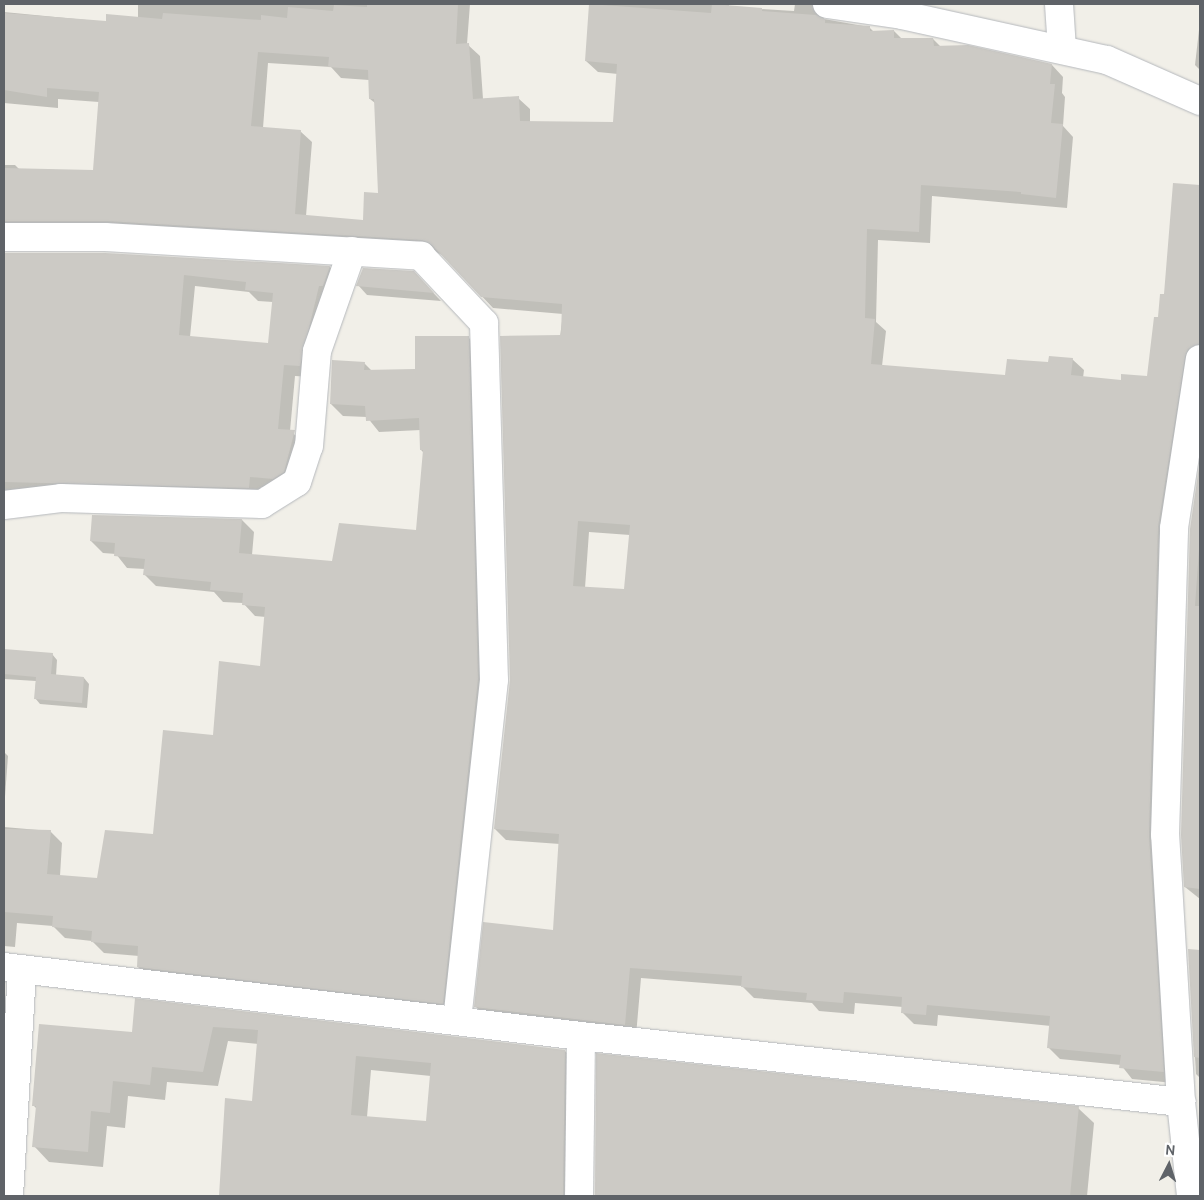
<!DOCTYPE html>
<html>
<head>
<meta charset="utf-8">
<style>
	body { margin:0 }
	#map { position:relative; width:1204px; height:1200px; overflow:hidden; background:#f1efe8; font-family:Cabin,sans-serif }
	div>[style] { position:absolute }
	.shadow>* { inset:0; background:#0003 }
	.building>* { inset:0; background:#cccac5 }
	.roads { filter:drop-shadow(0 0 1px #b5b8bc) drop-shadow(0 0 1px #b5b8bc) }
	.minor>* { height:28px; margin:-14px; padding:0 14px; transform-origin:14px; border-radius:14px; background:#fff }
	span { translate:-50% -50%; white-space:nowrap; text-align:center; line-height:1.15; -webkit-text-stroke:5px #fff; paint-order:stroke }
	.frame { position:absolute; inset:0; border:5px solid #5f6368; pointer-events:none }
	.north { position:absolute; left:1144px; top:1140px; width:50px; height:50px; -webkit-text-stroke:4px #fff; paint-order:stroke; rotate:5deg; font-size:14px; font-weight:700; line-height:20px; text-align:center; color:#5f6368 }
	.north::after { content:''; display:block; margin:auto; width:18px; height:22px; background:#5f6368; clip-path:polygon(50% 0,100% 100%,50% 72%,0 100%) }
</style>
</head>
<body>
<div id="map">
	<div class="shadow">
		<i style="clip-path:polygon(evenodd,138px 4px,470px 4px,467px 44px,480px 56px,483px 99px,518px 98px,530px 109px,530px 122px,614px 123px,618px 74px,598px 72px,586px 61px,590px 4px,729px 4px,729px 7px,794px 11px,795px 4px,830px 4px,822px 13px,824px 19px,869px 27px,874px 32px,894px 31px,902px 39px,933px 39px,941px 47px,1052px 65px,1063px 77px,1062px 93px,1065px 97px,1063px 126px,1073px 137px,1067px 208px,932px 196px,930px 243px,878px 240px,876px 322px,886px 331px,882px 366px,1007px 377px,1072px 359px,1084px 370px,1083px 378px,1122px 381px,1148px 377px,1165px 295px,1174px 185px,1200px 187px,1200px 362px,1169px 539px,1174px 1083px,1132px 1079px,1121px 1065px,1060px 1059px,1049px 1048px,1051px 1026px,938px 1015px,937px 1026px,914px 1024px,902px 1012px,903px 1007px,855px 1003px,854px 1014px,819px 1011px,812px 1003px,754px 998px,742px 986px,641px 978px,636px 1036px,487px 1018px,476px 1007px,554px 931px,560px 844px,506px 840px,495px 829px,563px 314px,493px 308px,444px 256px,434px 251px,4px 242px,4px 165px,15px 165px,19px 169px,94px 171px,99px 102px,58px 99px,58px 108px,4px 103px,4px 12px,107px 22px,138px 18px,138px 4px,268px 63px,331px 67px,341px 78px,369px 80px,370px 99px,375px 103px,379px 194px,364px 221px,306px 216px,312px 142px,300px 131px,263px 128px,268px 63px,138px 4px,589px 532px,630px 535px,625px 590px,585px 588px,589px 532px)"></i>
		<i style="clip-path:polygon(1199px 30px,1200px 31px,1200px 70px,1195px 65px)"></i>
		<i style="clip-path:polygon(evenodd,4px 254px,104px 254px,330px 267px,341px 279px,311px 377px,295px 376px,290px 431px,305px 443px,285px 489px,261px 487px,260px 499px,4px 503px,4px 254px,195px 286px,249px 292px,258px 301px,273px 302px,269px 344px,190px 337px,195px 286px)"></i>
		<i style="clip-path:polygon(423px 282px,441px 301px,367px 295px,358px 285px)"></i>
		<i style="clip-path:polygon(468px 337px,480px 349px,490px 692px,455px 1015px,150px 979px,138px 967px,139px 956px,104px 953px,92px 941px,65px 938px,53px 926px,17px 923px,15px 947px,4px 946px,4px 827px,50px 831px,62px 843px,60px 876px,98px 879px,154px 835px,214px 736px,261px 667px,266px 617px,255px 616px,243px 603px,223px 602px,214px 592px,156px 586px,144px 574px,145px 569px,127px 568px,116px 554px,103px 553px,91px 541px,242px 520px,254px 532px,252px 555px,333px 562px,417px 531px,424px 453px,421px 450px,421px 430px,379px 432px,367px 417px,343px 416px,331px 404px,364px 363px,372px 371px,416px 370px)"></i>
		<i style="clip-path:polygon(1200px 468px,1200px 899px,1185px 887px,1191px 530px)"></i>
		<i style="clip-path:polygon(4px 650px,52px 654px,57px 660px,56px 676px,84px 678px,89px 684px,87px 708px,40px 704px,35px 698px,36px 681px,4px 679px)"></i>
		<i style="clip-path:polygon(4px 752px,8px 756px,4px 810px)"></i>
		<i style="clip-path:polygon(1189px 951px,1200px 952px,1200px 1078px,1196px 1074px)"></i>
		<i style="clip-path:polygon(evenodd,136px 1000px,565px 1051px,580px 1067px,579px 1196px,220px 1196px,226px 1100px,253px 1102px,258px 1044px,228px 1041px,218px 1086px,167px 1082px,165px 1100px,128px 1096px,125px 1128px,107px 1126px,103px 1167px,49px 1162px,34px 1146px,37px 1109px,33px 1105px,133px 1034px,136px 1000px,371px 1070px,431px 1076px,427px 1123px,367px 1117px,371px 1070px)"></i>
		<i style="clip-path:polygon(598px 1055px,1078px 1108px,1094px 1123px,1087px 1196px,596px 1196px)"></i>
	</div>
	<div class="building">
		<i style="clip-path:polygon(evenodd,367px 4px,458px 4px,456px 44px,469px 43px,473px 99px,519px 96px,520px 121px,613px 122px,617px 64px,585px 61px,589px 4px,711px 13px,712px 4px,762px 8px,762px 11px,816px 15px,825px 19px,825px 23px,870px 26px,870px 31px,894px 30px,894px 38px,933px 38px,934px 46px,968px 45px,1052px 64px,1050px 84px,1055px 84px,1051px 123px,1063px 124px,1056px 198px,1021px 194px,1021px 192px,921px 185px,919px 232px,867px 229px,865px 318px,875px 319px,871px 364px,1005px 375px,1007px 359px,1048px 362px,1049px 356px,1073px 358px,1071px 375px,1121px 380px,1121px 374px,1147px 376px,1154px 317px,1158px 317px,1160px 294px,1164px 294px,1173px 183px,1200px 185px,1200px 344px,1188px 349px,1185px 357px,1158px 527px,1149px 835px,1164px 1072px,1119px 1068px,1121px 1055px,1047px 1048px,1050px 1016px,927px 1005px,926px 1015px,901px 1013px,902px 997px,844px 992px,843px 1003px,806px 1000px,807px 993px,741px 987px,742px 976px,630px 968px,625px 1025px,474px 1007px,483px 922px,553px 930px,559px 834px,494px 829px,510px 680px,500px 336px,561px 335px,562px 304px,481px 297px,432px 245px,422px 240px,106px 221px,4px 221px,4px 168px,93px 170px,99px 92px,47px 88px,47px 97px,4px 90px,4px 13px,106px 21px,106px 14px,162px 19px,163px 13px,261px 20px,261px 15px,287px 18px,288px 7px,333px 11px,334px 5px,367px 7px,367px 4px,258px 52px,329px 57px,328px 67px,368px 70px,369px 99px,374px 99px,378px 193px,364px 192px,363px 220px,295px 214px,301px 130px,251px 126px,258px 52px,367px 4px,578px 521px,630px 525px,624px 589px,573px 586px,578px 521px)"></i>
		<i style="clip-path:polygon(evenodd,4px 253px,105px 253px,330px 266px,323px 286px,319px 286px,300px 366px,284px 365px,278px 429px,295px 430px,284px 472px,273px 479px,250px 477px,249px 488px,4px 482px,4px 253px,184px 275px,246px 282px,245px 290px,273px 293px,268px 343px,179px 335px,184px 275px)"></i>
		<i style="clip-path:polygon(363px 268px,414px 271px,434px 293px,356px 286px)"></i>
		<i style="clip-path:polygon(415px 336px,469px 336px,478px 679px,443px 1004px,137px 967px,138px 946px,91px 942px,92px 931px,52px 927px,53px 916px,4px 912px,4px 829px,51px 830px,47px 874px,97px 878px,105px 830px,153px 834px,163px 730px,213px 735px,219px 661px,260px 666px,265px 607px,242px 605px,243px 593px,210px 590px,211px 582px,143px 575px,145px 559px,114px 556px,115px 543px,90px 541px,92px 515px,242px 519px,239px 553px,332px 561px,339px 523px,416px 530px,423px 450px,420px 450px,419px 418px,366px 421px,365px 406px,330px 404px,332px 360px,365px 362px,364px 370px,415px 369px)"></i>
		<i style="clip-path:polygon(1200px 460px,1200px 535px,1195px 606px,1200px 606px,1200px 889px,1184px 887px,1181px 835px,1190px 529px)"></i>
		<i style="clip-path:polygon(4px 649px,53px 653px,51px 674px,84px 677px,82px 703px,34px 699px,36px 677px,4px 674px)"></i>
		<i style="clip-path:polygon(1188px 949px,1200px 950px,1200px 1058px,1194px 1057px)"></i>
		<i style="clip-path:polygon(evenodd,135px 998px,565px 1050px,563px 1196px,219px 1196px,225px 1098px,252px 1101px,258px 1030px,213px 1027px,203px 1072px,152px 1067px,150px 1085px,113px 1081px,110px 1113px,91px 1111px,88px 1152px,32px 1147px,36px 1106px,32px 1106px,39px 1024px,132px 1032px,135px 998px,356px 1056px,431px 1063px,426px 1121px,351px 1115px,356px 1056px)"></i>
		<i style="clip-path:polygon(596px 1053px,1079px 1106px,1070px 1196px,595px 1196px)"></i>
	</div>
	<div class="roads">
		<div class="minor">
			<i style="left:827px;top:4px;width:76px;rotate:8.3deg"></i>
			<i style="left:902px;top:15px;width:210px;rotate:12.4deg"></i>
			<i style="left:1107px;top:60px;width:102px;rotate:23.8deg"></i>
			<i style="left:1059px;top:4px;width:45px;rotate:86.2deg"></i>
			<i style="left:4px;top:237px;width:101px"></i>
			<i style="left:105px;top:237px;width:317px;rotate:3.4deg"></i>
			<i style="left:421px;top:256px;width:92px;rotate:46.8deg"></i>
			<i style="left:484px;top:323px;width:357px;rotate:88.4deg"></i>
			<i style="left:494px;top:680px;width:343px;rotate:96.2deg"></i>
			<i style="left:4px;top:505px;width:57px;rotate:-7deg"></i>
			<i style="left:61px;top:498px;width:201px;rotate:1.7deg"></i>
			<i style="left:262px;top:504px;width:41px;rotate:-32.2deg"></i>
			<i style="left:297px;top:482px;width:38px;rotate:-72deg"></i>
			<i style="left:309px;top:446px;width:95px;rotate:-85.2deg"></i>
			<i style="left:317px;top:351px;width:106px;rotate:-70.7deg"></i>
			<i style="left:4px;top:967px;width:581px;rotate:6.82deg"></i>
			<i style="left:581px;top:1036px;width:160px;rotate:90.7deg"></i>
			<i style="left:581px;top:1036px;width:604px;rotate:6.28deg"></i>
			<i style="left:1181px;top:1102px;width:95px;rotate:83.9deg"></i>
			<i style="left:1181px;top:1102px;width:267px;rotate:-93.4deg"></i>
			<i style="left:1165px;top:835px;width:307px;rotate:-88.3deg"></i>
			<i style="left:1174px;top:528px;width:171px;rotate:-81.3deg"></i>
			<i style="left:9px;top:1196px;width:227px;rotate:-86.7deg"></i>
		</div>
	</div>
	<div class="frame"></div>
	<div class="north">N</div>
</div>
</body>
</html>
